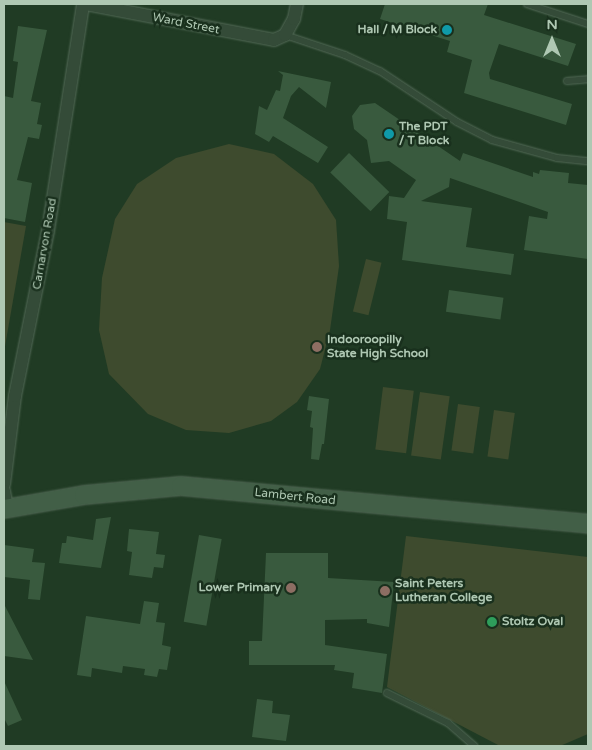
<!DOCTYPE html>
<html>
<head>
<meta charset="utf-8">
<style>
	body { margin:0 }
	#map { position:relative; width:592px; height:750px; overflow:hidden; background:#203b24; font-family:"Varela Round",sans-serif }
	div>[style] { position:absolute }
	.green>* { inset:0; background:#3e4b2e; transform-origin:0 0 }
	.building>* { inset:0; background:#395a3e; transform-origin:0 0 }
	.roads { filter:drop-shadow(0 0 1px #526956) drop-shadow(0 0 1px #526956) }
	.lane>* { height:6px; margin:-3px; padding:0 3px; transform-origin:3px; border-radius:3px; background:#344b38 }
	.street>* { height:12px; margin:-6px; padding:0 6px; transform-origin:6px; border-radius:6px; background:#344b38 }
	.secondary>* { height:18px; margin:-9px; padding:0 9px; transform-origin:9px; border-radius:9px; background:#425f47 }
	.dots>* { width:14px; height:14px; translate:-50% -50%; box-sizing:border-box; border:2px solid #19301d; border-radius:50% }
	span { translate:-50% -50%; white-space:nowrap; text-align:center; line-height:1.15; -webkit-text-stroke:5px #19301d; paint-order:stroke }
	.street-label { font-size:12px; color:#afc8b3 }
	.poi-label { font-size:12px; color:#afc8b3; font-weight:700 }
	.right { translate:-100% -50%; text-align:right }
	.left { translate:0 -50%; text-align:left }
	.frame { position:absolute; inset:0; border:5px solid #afc8b3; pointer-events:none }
	.north { position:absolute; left:527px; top:15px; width:50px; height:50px; -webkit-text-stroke:4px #19301d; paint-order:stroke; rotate:0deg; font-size:14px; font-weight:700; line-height:20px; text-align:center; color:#afc8b3 }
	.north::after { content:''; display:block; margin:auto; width:18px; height:22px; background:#afc8b3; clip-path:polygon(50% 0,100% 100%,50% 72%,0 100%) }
</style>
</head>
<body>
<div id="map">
	<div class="green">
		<i style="clip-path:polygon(229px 144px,274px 154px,313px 184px,336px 220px,339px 266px,330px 330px,320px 369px,297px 402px,271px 421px,229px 433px,186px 430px,148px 414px,109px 374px,99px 330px,102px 278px,115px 219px,137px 184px,176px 158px)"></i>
		<i style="clip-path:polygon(4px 222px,26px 226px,4px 352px)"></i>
		<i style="left:366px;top:259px;width:16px;height:54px;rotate:14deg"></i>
		<i style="left:383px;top:387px;width:31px;height:63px;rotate:7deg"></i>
		<i style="left:420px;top:392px;width:30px;height:64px;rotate:8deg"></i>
		<i style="left:458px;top:404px;width:22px;height:47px;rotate:8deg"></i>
		<i style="left:494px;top:410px;width:21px;height:47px;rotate:8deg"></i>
		<i style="clip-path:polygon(406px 536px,588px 557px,588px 734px,560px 746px,500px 746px,387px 687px)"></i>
	</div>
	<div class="building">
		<i style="clip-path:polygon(385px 4px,488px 4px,484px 15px,576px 44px,568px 66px,499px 44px,489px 73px,490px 79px,572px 104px,566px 125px,464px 93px,472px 60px,447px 52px,450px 41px,380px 19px)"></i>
		<i style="clip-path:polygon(18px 26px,47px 30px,31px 101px,41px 103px,37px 124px,42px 125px,39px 139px,28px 137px,17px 180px,32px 183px,25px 222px,4px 218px,4px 96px,13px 98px,18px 62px,13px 61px)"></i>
		<i style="clip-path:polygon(278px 71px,331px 82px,326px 108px,299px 87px,291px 96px,283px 118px,328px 147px,318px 163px,273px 136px,269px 142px,255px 134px,259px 106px,267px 110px,276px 90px,280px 91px,283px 75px)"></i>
		<i style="clip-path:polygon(375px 103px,460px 161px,463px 153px,533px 177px,533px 172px,539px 174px,540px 170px,569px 173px,568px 183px,588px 185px,588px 259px,524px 250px,529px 216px,547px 219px,548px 212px,450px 178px,449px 187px,421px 201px,472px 208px,466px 247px,514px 254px,511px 275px,402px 260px,407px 222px,387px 219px,389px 196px,404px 198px,416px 180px,389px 161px,371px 163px,367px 140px,354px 129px,352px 116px,360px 105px)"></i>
		<i style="left:349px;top:153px;width:56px;height:27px;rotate:44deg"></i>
		<i style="left:449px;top:290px;width:55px;height:22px;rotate:8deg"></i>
		<i style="clip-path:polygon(309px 396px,329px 399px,324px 444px,322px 444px,319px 460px,311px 459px,313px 428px,310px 427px,312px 411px,307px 410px)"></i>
		<i style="clip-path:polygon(111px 517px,101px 568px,59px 563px,62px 543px,66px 543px,67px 536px,93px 540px,96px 519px)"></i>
		<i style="clip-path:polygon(129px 529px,159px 532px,156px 554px,165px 555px,163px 568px,154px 567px,152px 578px,129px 575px,132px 552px,127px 551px)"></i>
		<i style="left:199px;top:535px;width:23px;height:88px;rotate:10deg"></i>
		<i style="clip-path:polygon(4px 545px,34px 549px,32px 562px,45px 563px,40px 600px,28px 599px,30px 580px,4px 577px)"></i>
		<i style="clip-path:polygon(266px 553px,328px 553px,328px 578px,394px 582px,389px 627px,367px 623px,367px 619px,325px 620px,325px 645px,387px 654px,382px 693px,352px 688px,354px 673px,334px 670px,335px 665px,249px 665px,249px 641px,262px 641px)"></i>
		<i style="clip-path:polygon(144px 601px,159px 603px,156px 622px,165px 623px,162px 645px,171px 647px,167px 670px,159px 669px,157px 677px,144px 675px,145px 669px,123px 666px,122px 673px,92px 668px,91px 677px,77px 675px,86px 616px,140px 624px)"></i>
		<i style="clip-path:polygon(4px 604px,20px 635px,33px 660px,4px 656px)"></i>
		<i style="clip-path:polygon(4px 681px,22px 720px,8px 726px,4px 718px)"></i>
		<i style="clip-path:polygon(257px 699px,273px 701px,272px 713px,290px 715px,286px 741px,252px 737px)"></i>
	</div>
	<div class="roads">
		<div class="lane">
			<i style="left:527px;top:4px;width:64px;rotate:18.2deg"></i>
			<i style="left:285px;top:35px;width:63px;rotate:18.4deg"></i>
			<i style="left:345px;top:55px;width:38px;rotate:25deg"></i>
			<i style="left:380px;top:71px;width:92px;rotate:33.5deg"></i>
			<i style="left:457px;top:122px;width:39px;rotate:27deg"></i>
			<i style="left:492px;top:140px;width:67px;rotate:15.5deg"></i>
			<i style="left:557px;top:158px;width:31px;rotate:6deg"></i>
			<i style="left:567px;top:81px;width:21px;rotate:-5deg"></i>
			<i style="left:387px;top:693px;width:68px;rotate:26.2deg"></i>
			<i style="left:448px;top:723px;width:35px;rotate:41deg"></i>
		</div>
		<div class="street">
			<i style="left:86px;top:4px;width:191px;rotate:10.8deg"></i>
			<i style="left:274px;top:40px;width:12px;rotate:-24deg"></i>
			<i style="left:285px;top:35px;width:18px;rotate:-61deg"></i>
			<i style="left:294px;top:19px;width:15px;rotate:-79deg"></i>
			<i style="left:4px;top:484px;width:89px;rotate:-82.9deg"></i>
			<i style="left:15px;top:396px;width:168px;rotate:-78.7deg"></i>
			<i style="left:48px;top:231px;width:230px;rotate:-81.2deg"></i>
			<i style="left:4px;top:491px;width:17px;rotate:80deg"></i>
		</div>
		<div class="secondary">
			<i style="left:4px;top:509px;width:81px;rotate:-9.9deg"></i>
			<i style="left:84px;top:495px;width:97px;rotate:-5.3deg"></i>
			<i style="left:181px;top:486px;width:409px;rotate:5.3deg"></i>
		</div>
	</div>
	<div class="dots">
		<i style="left:447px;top:30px;background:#0f9aa8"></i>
		<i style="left:389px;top:134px;background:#0f9aa8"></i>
		<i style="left:317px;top:347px;background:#8d6e63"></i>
		<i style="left:291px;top:588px;background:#8d6e63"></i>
		<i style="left:385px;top:591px;background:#8d6e63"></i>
		<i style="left:492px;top:622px;background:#2e9e5b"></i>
	</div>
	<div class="street-label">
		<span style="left:186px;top:24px;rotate:11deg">Ward Street</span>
		<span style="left:45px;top:244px;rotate:-80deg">Carnarvon Road</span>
		<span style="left:295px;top:497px;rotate:6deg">Lambert Road</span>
	</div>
	<div class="poi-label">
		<span class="right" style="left:437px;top:30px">Hall / M Block</span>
		<span class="left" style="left:399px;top:134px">The PDT<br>/ T Block</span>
		<span class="left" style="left:327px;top:347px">Indooroopilly<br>State High School</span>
		<span class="left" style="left:395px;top:591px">Saint Peters<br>Lutheran College</span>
		<span class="right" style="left:281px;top:588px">Lower Primary</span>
		<span class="left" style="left:502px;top:622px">Stoltz Oval</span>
	</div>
	<div class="frame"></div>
	<div class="north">N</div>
</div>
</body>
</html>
